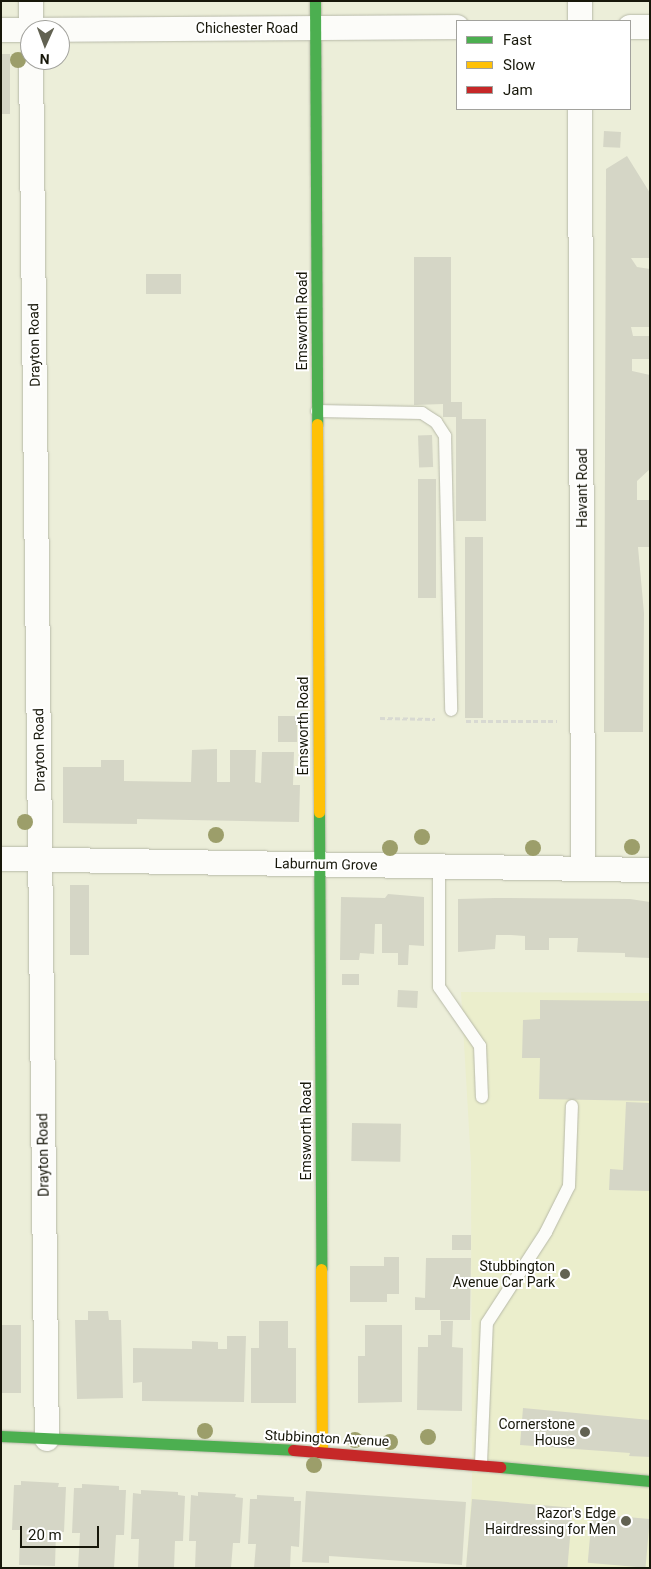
<!DOCTYPE html>
<html>
<head>
<meta charset="utf-8">
<style>
	body { margin:0 }
	#map { position:relative; width:651px; height:1569px; overflow:hidden; background:#eceed9; font-family:Roboto,sans-serif }
	div>[style] { position:absolute }
	.built>* { inset:0; background:#ebeecc }
	.building>* { inset:0; background:#d5d6c6; transform-origin:0 0 }
	.path>* { height:3px; margin-top:-1.5px; transform-origin:0; background:repeating-linear-gradient(90deg,#d8d9d2 0 5px,transparent 0 7.5px) }
	.roads { filter:drop-shadow(0 0 1px #b7b9a8) drop-shadow(0 0 1px #b7b9a8) }
	.lane>* { height:12px; margin:-6px; padding:0 6px; transform-origin:6px; border-radius:6px; background:#fcfcf9 }
	.street>* { height:24px; margin:-12px; padding:0 12px; transform-origin:12px; border-radius:12px; background:#fcfcf9 }
	.fast>* { height:11px; margin:-5.5px; padding:0 5.5px; transform-origin:5.5px; border-radius:5.5px; background:#4caf50 }
	.slow>* { height:11px; margin:-5.5px; padding:0 5.5px; transform-origin:5.5px; border-radius:5.5px; background:#ffc107 }
	.jam>* { height:11px; margin:-5.5px; padding:0 5.5px; transform-origin:5.5px; border-radius:5.5px; background:#c62828 }
	.trees>* { width:16px; height:16px; margin:-8px; border-radius:50%; background:#9c9e6a }
	.dots>* { width:14px; height:14px; translate:-50% -50%; box-sizing:border-box; border:2px solid #fff; border-radius:50% }
	span { translate:-50% -50%; white-space:nowrap; text-align:center; line-height:1.15; -webkit-text-stroke:4px #fff; paint-order:stroke }
	.street-label { font-size:14px; color:#17170a }
	.poi-label { font-size:14px; color:#17170a }
	.right { translate:-100% -50%; text-align:right }
	.frame { position:absolute; inset:0; border:2px solid #17170a; pointer-events:none }
	.legend { position:absolute; left:456px; top:20px; width:175px; height:90px; box-sizing:border-box; background:#fff; border:1px solid #a2a29d; margin:0; padding:6px 9px; list-style:none; font-size:15px; color:#17170a }
	.legend li { display:flex; align-items:center; gap:10px; height:25px }
	.legend b { width:25px; border:1px solid #a2a29d }
	.north { position:absolute; left:20px; top:20px; width:50px; height:50px; box-sizing:border-box; background:#fff; border:1px solid #a2a29d; border-radius:50%; rotate:182deg; font-size:14px; font-weight:700; line-height:20px; text-align:center; color:#17170a }
	.north::after { content:''; display:block; margin:auto; width:18px; height:22px; background:#626252; clip-path:polygon(50% 0,100% 100%,50% 72%,0 100%) }
	.scale { position:absolute; left:20px; top:1526px; width:79px; height:22px; box-sizing:border-box; border:2px solid #17170a; border-top:0; padding-left:6px; font-size:15px; line-height:18px; white-space:nowrap; color:#17170a; -webkit-text-stroke:4px #fff; paint-order:stroke }
</style>
</head>
<body>
<div id="map">
	<div class="built">
		<i style="clip-path:polygon(461px 992px,650px 993px,650px 1568px,466px 1568px,472px 1487px,471px 1163px)"></i>
	</div>
	<div class="building">
		<i style="left:1px;top:54px;width:9px;height:60px"></i>
		<i style="left:604px;top:131px;width:17px;height:16px;rotate:3deg"></i>
		<i style="clip-path:polygon(627px 156px,650px 193px,650px 258px,631px 258px,637px 267px,650px 269px,650px 327px,631px 327px,633px 336px,650px 336px,650px 359px,632px 359px,632px 371px,650px 375px,650px 469px,637px 481px,637px 500px,650px 500px,650px 547px,638px 547px,644px 613px,643px 732px,604px 732px,606px 169px)"></i>
		<i style="clip-path:polygon(414px 257px,451px 257px,451px 402px,462px 402px,462px 419px,486px 419px,486px 521px,456px 521px,456px 417px,443px 417px,443px 404px,414px 405px)"></i>
		<i style="left:181px;top:274px;width:20px;height:35px;rotate:90deg"></i>
		<i style="left:432px;top:435px;width:32px;height:14px;rotate:88deg"></i>
		<i style="left:418px;top:479px;width:18px;height:119px"></i>
		<i style="left:465px;top:537px;width:18px;height:181px"></i>
		<i style="left:278px;top:716px;width:19px;height:26px"></i>
		<i style="clip-path:polygon(217px 749px,217px 782px,230px 782px,230px 750px,256px 750px,255px 782px,261px 783px,262px 752px,294px 752px,293px 785px,300px 785px,299px 822px,137px 819px,137px 824px,63px 823px,63px 767px,101px 767px,101px 760px,124px 760px,124px 781px,191px 782px,192px 750px)"></i>
		<i style="left:70px;top:885px;width:19px;height:70px"></i>
		<i style="clip-path:polygon(388px 894px,424px 897px,424px 946px,409px 945px,408px 965px,398px 965px,398px 953px,382px 953px,382px 924px,375px 924px,374px 954px,360px 953px,359px 960px,340px 960px,341px 897px,385px 898px)"></i>
		<i style="clip-path:polygon(495px 898px,630px 899px,650px 902px,650px 958px,625px 957px,625px 953px,577px 952px,578px 938px,549px 938px,549px 950px,525px 950px,525px 936px,511px 935px,496px 935px,495px 949px,458px 952px,458px 899px)"></i>
		<i style="left:342px;top:974px;width:17px;height:11px"></i>
		<i style="left:398px;top:990px;width:20px;height:17px;rotate:3deg"></i>
		<i style="clip-path:polygon(540px 1000px,650px 1001px,650px 1101px,539px 1099px,540px 1058px,522px 1058px,523px 1020px,540px 1019px)"></i>
		<i style="clip-path:polygon(626px 1102px,650px 1103px,650px 1191px,609px 1190px,610px 1169px,623px 1170px)"></i>
		<i style="left:352px;top:1123px;width:49px;height:38px;rotate:1deg"></i>
		<i style="left:452px;top:1235px;width:19px;height:15px"></i>
		<i style="clip-path:polygon(384px 1257px,399px 1257px,399px 1294px,387px 1294px,387px 1302px,350px 1302px,350px 1266px,384px 1266px)"></i>
		<i style="clip-path:polygon(426px 1258px,471px 1258px,470px 1320px,440px 1320px,440px 1310px,415px 1310px,415px 1297px,425px 1298px)"></i>
		<i style="clip-path:polygon(88px 1311px,108px 1311px,109px 1320px,121px 1320px,123px 1398px,77px 1399px,75px 1320px,88px 1320px)"></i>
		<i style="clip-path:polygon(259px 1321px,288px 1321px,288px 1348px,296px 1348px,296px 1403px,251px 1403px,251px 1348px,259px 1348px)"></i>
		<i style="clip-path:polygon(441px 1321px,453px 1321px,452px 1347px,463px 1348px,462px 1411px,417px 1410px,418px 1347px,428px 1347px,428px 1335px,441px 1335px)"></i>
		<i style="left:1px;top:1325px;width:20px;height:68px"></i>
		<i style="clip-path:polygon(365px 1325px,402px 1325px,402px 1402px,358px 1403px,358px 1356px,365px 1356px)"></i>
		<i style="clip-path:polygon(227px 1336px,246px 1336px,244px 1402px,142px 1401px,142px 1382px,133px 1383px,133px 1348px,192px 1349px,192px 1341px,218px 1342px,218px 1349px,227px 1349px)"></i>
		<i style="clip-path:polygon(523px 1408px,650px 1420px,650px 1457px,629px 1456px,630px 1453px,520px 1445px)"></i>
		<i style="clip-path:polygon(21px 1481px,59px 1483px,58px 1487px,66px 1487px,64px 1532px,56px 1532px,55px 1566px,19px 1565px,20px 1530px,12px 1530px,14px 1485px,21px 1485px)"></i>
		<i style="clip-path:polygon(82px 1484px,119px 1486px,119px 1490px,126px 1490px,124px 1535px,116px 1535px,114px 1568px,78px 1568px,80px 1533px,72px 1533px,74px 1488px,82px 1488px)"></i>
		<i style="clip-path:polygon(141px 1490px,178px 1492px,178px 1495px,185px 1496px,183px 1541px,175px 1541px,174px 1568px,138px 1568px,139px 1539px,131px 1539px,133px 1493px,141px 1494px)"></i>
		<i style="clip-path:polygon(306px 1491px,466px 1502px,462px 1565px,329px 1556px,329px 1563px,302px 1562px)"></i>
		<i style="clip-path:polygon(198px 1492px,236px 1494px,235px 1497px,243px 1498px,240px 1543px,233px 1543px,231px 1568px,195px 1568px,196px 1541px,189px 1541px,191px 1495px,198px 1496px)"></i>
		<i style="clip-path:polygon(257px 1495px,294px 1497px,294px 1501px,301px 1501px,299px 1547px,291px 1546px,290px 1568px,254px 1568px,256px 1544px,248px 1544px,250px 1499px,257px 1499px)"></i>
		<i style="left:472px;top:1499px;width:101px;height:69px;rotate:5deg"></i>
		<i style="left:592px;top:1514px;width:58px;height:49px;rotate:5deg"></i>
	</div>
	<div class="path">
		<i style="left:380px;top:718px;width:55px;rotate:1deg"></i>
		<i style="left:466px;top:721px;width:91px"></i>
	</div>
	<div class="roads">
		<div class="lane">
			<i style="left:317px;top:411px;width:105px;rotate:1.1deg"></i>
			<i style="left:422px;top:413px;width:17px;rotate:33deg"></i>
			<i style="left:436px;top:422px;width:17px;rotate:57deg"></i>
			<i style="left:445px;top:436px;width:274px;rotate:88.7deg"></i>
			<i style="left:439px;top:865px;width:122px;rotate:90deg"></i>
			<i style="left:439px;top:987px;width:72px;rotate:55.2deg"></i>
			<i style="left:480px;top:1046px;width:51px;rotate:87.8deg"></i>
			<i style="left:481px;top:1464px;width:141px;rotate:-87.6deg"></i>
			<i style="left:487px;top:1323px;width:108px;rotate:-57deg"></i>
			<i style="left:546px;top:1232px;width:51px;rotate:-63.4deg"></i>
			<i style="left:569px;top:1186px;width:80px;rotate:-87.9deg"></i>
		</div>
		<div class="street">
			<i style="left:580px;top:1px;width:20px;rotate:90deg"></i>
			<i style="left:630px;top:27px;width:20px"></i>
			<i style="left:1px;top:30px;width:29px"></i>
			<i style="left:31px;top:30px;width:29px;rotate:-90deg"></i>
			<i style="left:37px;top:30px;width:420px;rotate:-0.4deg"></i>
			<i style="left:31px;top:60px;width:1379px;rotate:89.34deg"></i>
			<i style="left:580px;top:109px;width:759px;rotate:89.77deg"></i>
			<i style="left:1px;top:859px;width:649px;rotate:0.97deg"></i>
		</div>
		<div class="fast">
			<i style="left:315px;top:1px;width:423px;rotate:89.7deg"></i>
			<i style="left:319px;top:812px;width:457px;rotate:89.7deg"></i>
			<i style="left:1px;top:1436px;width:292px;rotate:2.7deg"></i>
			<i style="left:500px;top:1467px;width:151px;rotate:5.3deg"></i>
		</div>
		<div class="slow">
			<i style="left:317px;top:424px;width:388px;rotate:89.7deg"></i>
			<i style="left:321px;top:1269px;width:182px;rotate:89.7deg"></i>
		</div>
		<div class="jam">
			<i style="left:293px;top:1450px;width:208px;rotate:4.7deg"></i>
		</div>
	</div>
	<div class="trees">
		<i style="left:18px;top:60px"></i>
		<i style="left:25px;top:822px"></i>
		<i style="left:216px;top:835px"></i>
		<i style="left:422px;top:837px"></i>
		<i style="left:632px;top:847px"></i>
		<i style="left:390px;top:848px"></i>
		<i style="left:533px;top:848px"></i>
		<i style="left:205px;top:1431px"></i>
		<i style="left:428px;top:1437px"></i>
		<i style="left:355px;top:1440px"></i>
		<i style="left:390px;top:1442px"></i>
		<i style="left:314px;top:1465px"></i>
	</div>
	<div class="dots">
		<i style="left:565px;top:1274px;background:#626252"></i>
		<i style="left:585px;top:1432px;background:#626252"></i>
		<i style="left:626px;top:1521px;background:#626252"></i>
	</div>
	<div class="street-label">
		<span style="left:247px;top:28px">Chichester Road</span>
		<span style="left:302px;top:321px;rotate:-90deg">Emsworth Road</span>
		<span style="left:34px;top:345px;rotate:-91deg">Drayton Road</span>
		<span style="left:582px;top:488px;rotate:-90deg">Havant Road</span>
		<span style="left:303px;top:726px;rotate:-90deg">Emsworth Road</span>
		<span style="left:39px;top:750px;rotate:-91deg">Drayton Road</span>
		<span style="left:326px;top:864px;rotate:1deg">Laburnum Grove</span>
		<span style="left:306px;top:1131px;rotate:-90deg">Emsworth Road</span>
		<span style="left:43px;top:1155px;rotate:-91deg">Drayton Road</span>
		<span style="left:327px;top:1438px;rotate:3deg">Stubbington Avenue</span>
	</div>
	<div class="poi-label">
		<span class="right" style="left:555px;top:1274px">Stubbington<br>Avenue Car Park</span>
		<span class="right" style="left:575px;top:1432px">Cornerstone<br>House</span>
		<span class="right" style="left:616px;top:1521px">Razor's Edge<br>Hairdressing for Men</span>
	</div>
	<div class="frame"></div>
	<ul class="legend">
	<li><b style="height:6px;background:#4caf50"></b>Fast</li>
	<li><b style="height:6px;background:#ffc107"></b>Slow</li>
	<li><b style="height:6px;background:#c62828"></b>Jam</li>
	</ul>
	<div class="north">N</div>
	<div class="scale">20 m</div>
</div>
</body>
</html>
